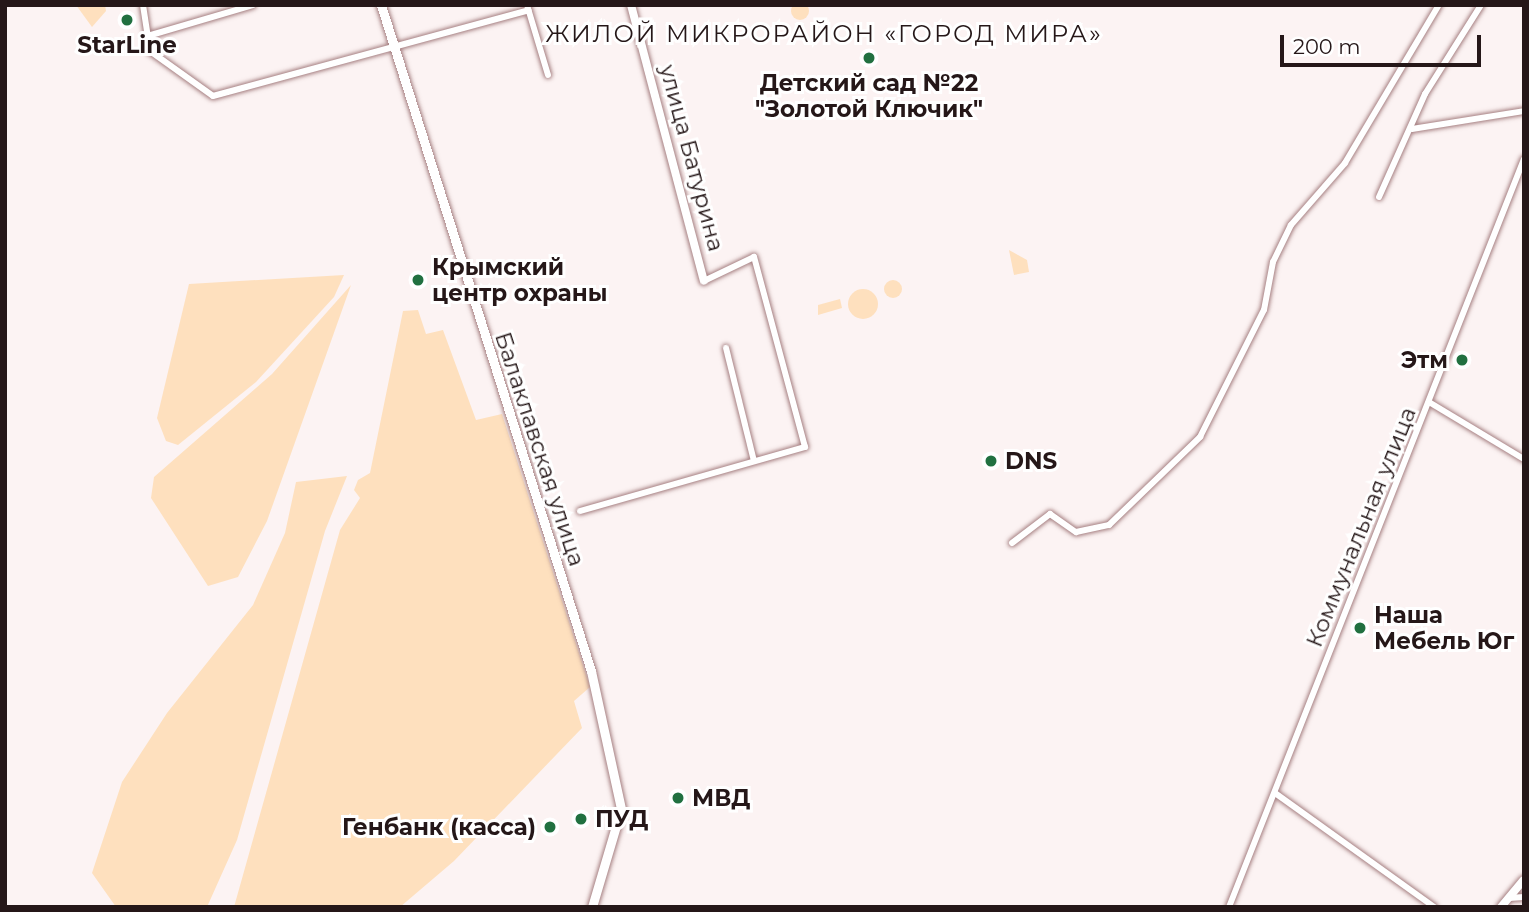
<!DOCTYPE html>
<html>
<head>
<meta charset="utf-8">
<style>
	body { margin:0 }
	#map { position:relative; width:1529px; height:912px; overflow:hidden; background:#fcf3f3; font-family:Montserrat,sans-serif }
	div>[style] { position:absolute }
	.green>* { inset:0; background:#fee0be }
	.round { border-radius:50% }
	.roads { filter:drop-shadow(0 0 2px #a68082) drop-shadow(0 0 2px #a68082) }
	.minor>* { height:6px; margin:-3px; padding:0 3px; transform-origin:3px; border-radius:3px; background:#fff }
	.tertiary>* { height:8px; margin:-4px; padding:0 4px; transform-origin:4px; border-radius:4px; background:#fff }
	.secondary>* { height:9px; margin:-4.5px; padding:0 4.5px; transform-origin:4.5px; border-radius:4.5px; background:#fff }
	.dots>* { width:19px; height:19px; translate:-50% -50%; box-sizing:border-box; border:4px solid #fff; border-radius:50% }
	span { translate:-50% -50%; white-space:nowrap; text-align:center; line-height:1.15; -webkit-text-stroke:6px #fff; paint-order:stroke }
	.poi-label { font-size:23px; color:#251718; font-weight:700 }
	.left { translate:0 -50%; text-align:left }
	.right { translate:-100% -50%; text-align:right }
	.street-label { font-size:23px; color:#251718 }
	.neighbourhood-label { font-size:24px; color:#251718; letter-spacing:2px }
	.frame { position:absolute; inset:0; border:7px solid #251718; pointer-events:none }
	.scale { position:absolute; left:1280px; top:35px; width:201px; height:32px; box-sizing:border-box; border:4px solid #251718; border-top:0; padding-left:9px; font-size:21px; line-height:24px; white-space:nowrap; color:#251718; -webkit-text-stroke:5px #fff; paint-order:stroke }
</style>
</head>
<body>
<div id="map">
	<div class="green">
		<i class="round" style="left:791px;top:2px;width:18px;height:18px"></i>
		<i style="clip-path:polygon(76px 5px,105px 5px,106px 11px,92px 27px)"></i>
		<i style="clip-path:polygon(1009px 250px,1027px 260px,1029px 272px,1014px 275px)"></i>
		<i style="clip-path:polygon(344px 275px,334px 297px,256px 382px,178px 445px,166px 441px,157px 418px,189px 284px)"></i>
		<i class="round" style="left:884px;top:280px;width:18px;height:18px"></i>
		<i style="clip-path:polygon(351px 285px,267px 521px,238px 577px,208px 586px,151px 498px,154px 477px,272px 374px)"></i>
		<i class="round" style="left:848px;top:289px;width:30px;height:30px"></i>
		<i style="clip-path:polygon(840px 299px,842px 308px,818px 315px,818px 305px)"></i>
		<i style="clip-path:polygon(418px 310px,426px 334px,443px 330px,476px 420px,502px 414px,590px 687px,574px 701px,582px 728px,454px 861px,400px 907px,234px 907px,340px 530px,360px 498px,354px 490px,358px 480px,370px 473px,403px 311px)"></i>
		<i style="clip-path:polygon(347px 476px,325px 531px,237px 840px,207px 907px,116px 907px,92px 873px,122px 782px,167px 713px,253px 605px,285px 533px,296px 482px)"></i>
	</div>
	<div class="roads">
		<div class="minor">
			<i style="left:143px;top:5px;width:47px;rotate:81.3deg"></i>
			<i style="left:150px;top:51px;width:77px;rotate:35.5deg"></i>
			<i style="left:213px;top:96px;width:327px;rotate:-15.2deg"></i>
			<i style="left:527px;top:5px;width:73px;rotate:73.3deg"></i>
			<i style="left:151px;top:35px;width:106px;rotate:-16.4deg"></i>
			<i style="left:1412px;top:129px;width:113px;rotate:-9.1deg"></i>
			<i style="left:1379px;top:197px;width:113px;rotate:-65.9deg"></i>
			<i style="left:1425px;top:94px;width:105px;rotate:-57.8deg"></i>
			<i style="left:726px;top:348px;width:116px;rotate:76.1deg"></i>
			<i style="left:1429px;top:402px;width:111px;rotate:31deg"></i>
			<i style="left:580px;top:511px;width:234px;rotate:-15.9deg"></i>
			<i style="left:805px;top:447px;width:197px;rotate:-105deg"></i>
			<i style="left:754px;top:257px;width:55px;rotate:154.4deg"></i>
			<i style="left:1012px;top:543px;width:48px;rotate:-37.3deg"></i>
			<i style="left:1050px;top:514px;width:32px;rotate:35deg"></i>
			<i style="left:1076px;top:532px;width:34px;rotate:-12deg"></i>
			<i style="left:1109px;top:525px;width:127px;rotate:-44deg"></i>
			<i style="left:1200px;top:437px;width:142px;rotate:-63.3deg"></i>
			<i style="left:1264px;top:310px;width:49px;rotate:-79.4deg"></i>
			<i style="left:1273px;top:262px;width:41px;rotate:-64.1deg"></i>
			<i style="left:1291px;top:225px;width:82px;rotate:-48.9deg"></i>
			<i style="left:1345px;top:163px;width:184px;rotate:-59.3deg"></i>
			<i style="left:1275px;top:793px;width:196px;rotate:35.6deg"></i>
			<i style="left:1509px;top:898px;width:15px;rotate:-4deg"></i>
			<i style="left:1229px;top:907px;width:804px;rotate:-68.48deg"></i>
		</div>
		<div class="tertiary">
			<i style="left:631px;top:5px;width:285px;rotate:75.2deg"></i>
			<i style="left:1501px;top:907px;width:35px;rotate:-50deg"></i>
		</div>
		<div class="secondary">
			<i style="left:381px;top:5px;width:698px;rotate:72.5deg"></i>
			<i style="left:591px;top:671px;width:141px;rotate:77.7deg"></i>
			<i style="left:621px;top:809px;width:102px;rotate:106.5deg"></i>
		</div>
	</div>
	<div class="dots">
		<i style="left:127px;top:20px;background:#217040"></i>
		<i style="left:869px;top:58px;background:#217040"></i>
		<i style="left:418px;top:280px;background:#217040"></i>
		<i style="left:1462px;top:360px;background:#217040"></i>
		<i style="left:991px;top:461px;background:#217040"></i>
		<i style="left:1360px;top:628px;background:#217040"></i>
		<i style="left:678px;top:798px;background:#217040"></i>
		<i style="left:581px;top:819px;background:#217040"></i>
		<i style="left:550px;top:827px;background:#217040"></i>
	</div>
	<div class="poi-label">
		<span style="left:127px;top:45px">StarLine</span>
		<span style="left:869px;top:96px">Детский сад №22<br>"Золотой Ключик"</span>
		<span class="left" style="left:432px;top:280px">Крымский<br>центр охраны</span>
		<span class="right" style="left:1448px;top:360px">Этм</span>
		<span class="left" style="left:1005px;top:461px">DNS</span>
		<span class="left" style="left:1374px;top:628px">Наша<br>Мебель Юг</span>
		<span class="left" style="left:692px;top:798px">МВД</span>
		<span class="left" style="left:595px;top:819px">ПУД</span>
		<span class="right" style="left:536px;top:827px">Генбанк (касса)</span>
	</div>
	<div class="street-label">
		<span style="left:692px;top:158px;rotate:75deg">улица Батурина</span>
		<span style="left:540px;top:449px;rotate:72deg">Балаклавская улица</span>
		<span style="left:1361px;top:527px;rotate:-68deg">Коммунальная улица</span>
	</div>
	<div class="neighbourhood-label">
		<span style="left:824px;top:34px">ЖИЛОЙ МИКРОРАЙОН «ГОРОД МИРА»</span>
	</div>
	<div class="frame"></div>
	<div class="scale">200 m</div>
</div>
</body>
</html>
